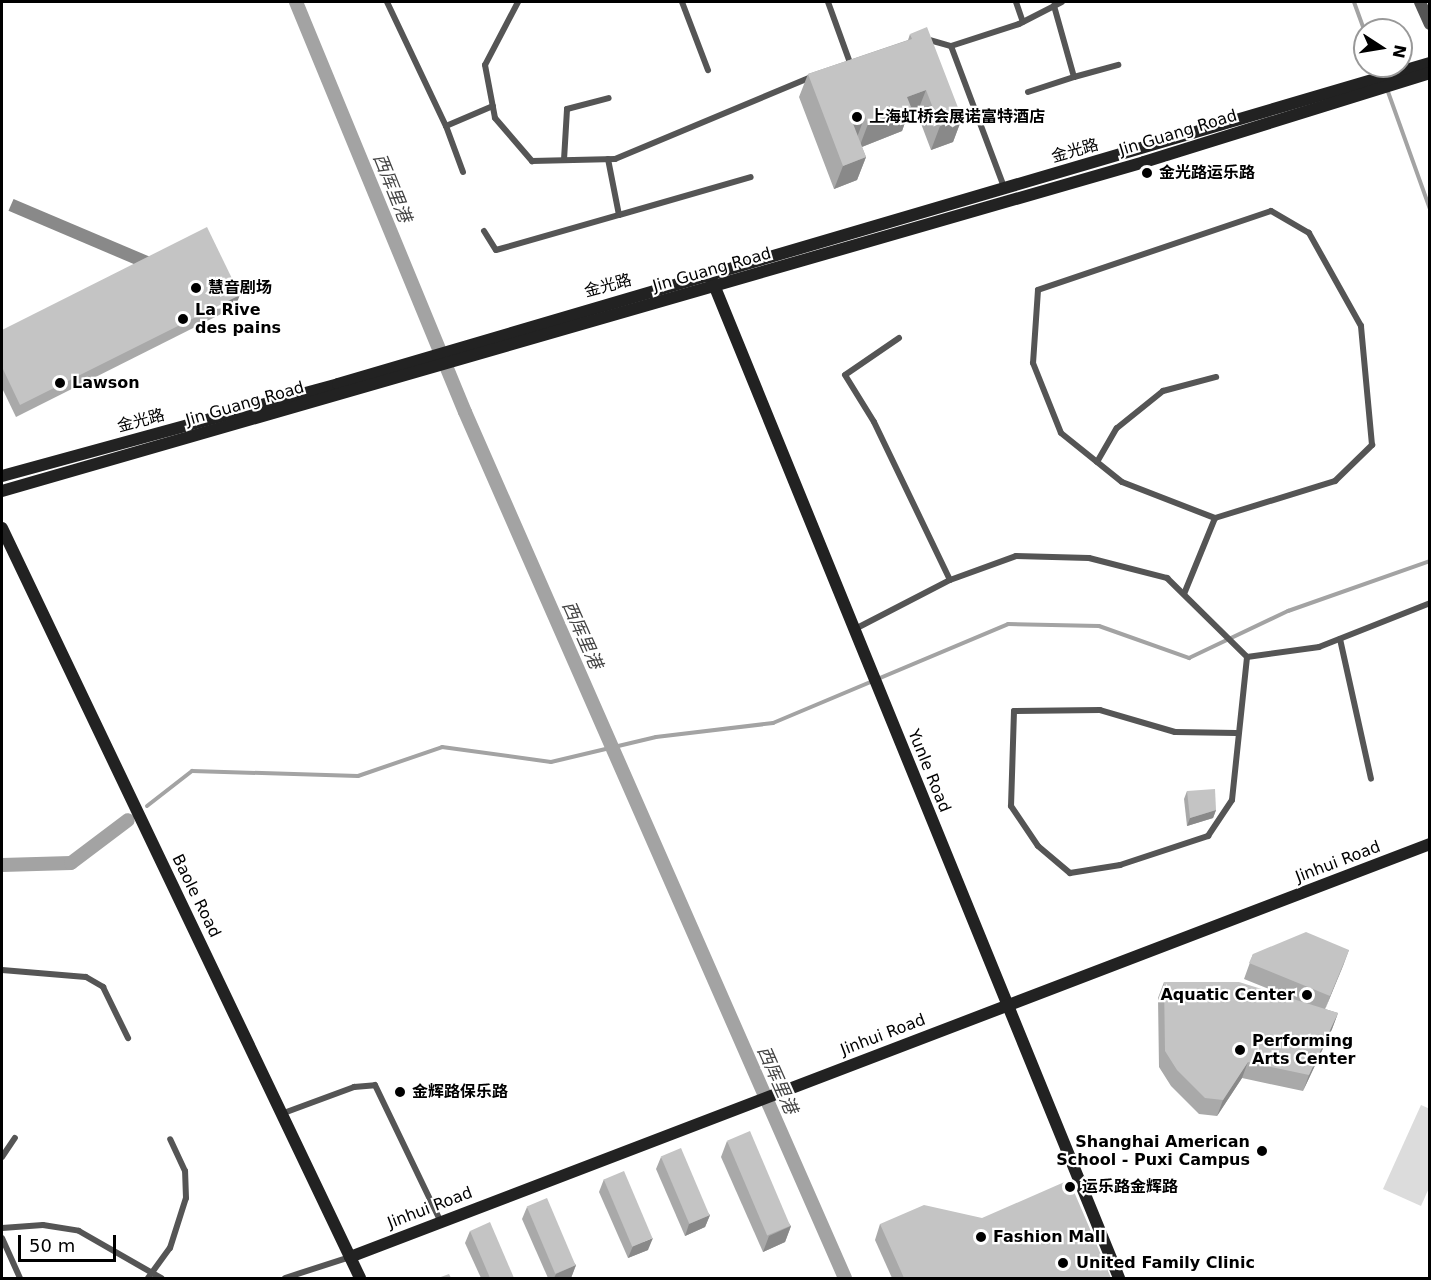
<!DOCTYPE html>
<html>
<head>
<meta charset="utf-8">
<style>
	body { margin:0 }
	#map { position:relative; width:1431px; height:1280px; overflow:hidden; background:#fff; font-family:"DejaVu Sans","Noto Sans SC",sans-serif }
	div>[style] { position:absolute }
	.green>* { inset:0; background:#dcdcdc }
	.stream>* { height:4px; margin:-2px; padding:0 2px; transform-origin:2px; border-radius:2px; background:#a3a3a3 }
	.canal>* { height:14px; margin:-7px; padding:0 7px; transform-origin:7px; border-radius:7px; background:#a3a3a3 }
	.lane>* { height:6px; margin:-3px; padding:0 3px; transform-origin:3px; border-radius:3px; background:#555 }
	.street>* { height:12px; margin:-6px; padding:0 6px; transform-origin:6px; border-radius:6px; background:#555 }
	.secondary>* { height:12px; margin:-6px; padding:0 6px; transform-origin:6px; border-radius:6px; background:#222 }
	.wall>* { inset:0; background:#a9a9a9 }
	.shaded-wall>* { inset:0; background:#898989; transform-origin:0 0 }
	.building>* { inset:0; background:#c4c4c4; transform-origin:0 0 }
	.dots>* { width:16px; height:16px; translate:-50% -50%; box-sizing:border-box; border:3px solid #fff; border-radius:50% }
	span { translate:-50% -50%; white-space:nowrap; text-align:center; line-height:1.15; -webkit-text-stroke:4.5px #fff; paint-order:stroke }
	.poi-label { font-size:16px; color:#000; font-weight:700 }
	.left { translate:0 -50%; text-align:left }
	.right { translate:-100% -50%; text-align:right }
	.street-label { font-size:16px; color:#000 }
	.water-label { font-size:18px; color:#444; font-style:italic }
	.frame { position:absolute; inset:0; border:3px solid #000; pointer-events:none }
	.north { position:absolute; left:1353px; top:18px; width:60px; height:60px; box-sizing:border-box; background:#fff; border:2px solid #999; border-radius:50%; rotate:102deg; font-size:16px; font-weight:700; line-height:24px; text-align:center; color:#000 }
	.north::after { content:''; display:block; margin:auto; width:21px; height:27px; background:#000; clip-path:polygon(50% 0,100% 100%,50% 72%,0 100%) }
	.scale { position:absolute; left:18px; top:1235px; width:98px; height:27px; box-sizing:border-box; border:3px solid #000; border-top:0; padding-left:8px; font-size:18px; line-height:21px; white-space:nowrap; color:#000; -webkit-text-stroke:4px #fff; paint-order:stroke }
</style>
</head>
<body>
<div id="map">
	<div class="green">
		<i style="clip-path:polygon(1421px 1105px,1430px 1109px,1429px 1188px,1421px 1206px,1383px 1189px)"></i>
	</div>
	<div class="stream">
		<i style="left:1354px;top:2px;width:32px;rotate:70deg"></i>
		<i style="left:1387px;top:89px;width:127px;rotate:70.3deg"></i>
		<i style="left:147px;top:806px;width:57px;rotate:-37.9deg"></i>
		<i style="left:192px;top:771px;width:166px;rotate:1.7deg"></i>
		<i style="left:358px;top:776px;width:89px;rotate:-19deg"></i>
		<i style="left:442px;top:747px;width:110px;rotate:7.8deg"></i>
		<i style="left:551px;top:762px;width:108px;rotate:-13.4deg"></i>
		<i style="left:656px;top:737px;width:118px;rotate:-6.8deg"></i>
		<i style="left:773px;top:723px;width:255px;rotate:-22.8deg"></i>
		<i style="left:1008px;top:624px;width:91px;rotate:1.3deg"></i>
		<i style="left:1099px;top:626px;width:96px;rotate:19.6deg"></i>
		<i style="left:1189px;top:658px;width:110px;rotate:-25.4deg"></i>
		<i style="left:1288px;top:611px;width:151px;rotate:-19.4deg"></i>
	</div>
	<div class="canal">
		<i style="left:296px;top:2px;width:443px;rotate:67.6deg"></i>
		<i style="left:465px;top:412px;width:946px;rotate:66.31deg"></i>
		<i style="left:2px;top:865px;width:69px;rotate:-1.7deg"></i>
		<i style="left:71px;top:863px;width:71px;rotate:-37deg"></i>
	</div>
	<div class="lane">
		<i style="left:387px;top:2px;width:137px;rotate:64.6deg"></i>
		<i style="left:518px;top:2px;width:71px;rotate:117.6deg"></i>
		<i style="left:485px;top:65px;width:54px;rotate:79.3deg"></i>
		<i style="left:495px;top:118px;width:57px;rotate:49.3deg"></i>
		<i style="left:532px;top:161px;width:83px;rotate:-1.4deg"></i>
		<i style="left:615px;top:159px;width:212px;rotate:-22.7deg"></i>
		<i style="left:682px;top:2px;width:73px;rotate:69.1deg"></i>
		<i style="left:828px;top:2px;width:62px;rotate:70.1deg"></i>
		<i style="left:1016px;top:2px;width:21px;rotate:71deg"></i>
		<i style="left:926px;top:39px;width:26px;rotate:16deg"></i>
		<i style="left:951px;top:46px;width:71px;rotate:-17.9deg"></i>
		<i style="left:1019px;top:24px;width:48px;rotate:-27.1deg"></i>
		<i style="left:951px;top:46px;width:154px;rotate:69.4deg"></i>
		<i style="left:1074px;top:77px;width:46px;rotate:-15.3deg"></i>
		<i style="left:1028px;top:92px;width:48px;rotate:-18.1deg"></i>
		<i style="left:1074px;top:77px;width:74px;rotate:-105.7deg"></i>
		<i style="left:608px;top:159px;width:57px;rotate:78.9deg"></i>
		<i style="left:619px;top:215px;width:137px;rotate:-16.1deg"></i>
		<i style="left:564px;top:160px;width:51px;rotate:-86.6deg"></i>
		<i style="left:567px;top:109px;width:43px;rotate:-14.7deg"></i>
		<i style="left:463px;top:172px;width:49px;rotate:-110.3deg"></i>
		<i style="left:446px;top:126px;width:51px;rotate:-23.1deg"></i>
		<i style="left:484px;top:231px;width:22px;rotate:58deg"></i>
		<i style="left:496px;top:250px;width:128px;rotate:-15.9deg"></i>
		<i style="left:899px;top:338px;width:65px;rotate:145.6deg"></i>
		<i style="left:845px;top:375px;width:55px;rotate:58.3deg"></i>
		<i style="left:874px;top:422px;width:175px;rotate:64.3deg"></i>
		<i style="left:1097px;top:462px;width:39px;rotate:-60deg"></i>
		<i style="left:1117px;top:428px;width:59px;rotate:-38.8deg"></i>
		<i style="left:1163px;top:391px;width:55px;rotate:-14.8deg"></i>
		<i style="left:1184px;top:594px;width:82px;rotate:-67.8deg"></i>
		<i style="left:1215px;top:518px;width:126px;rotate:-17.1deg"></i>
		<i style="left:1335px;top:481px;width:52px;rotate:-44.2deg"></i>
		<i style="left:1372px;top:445px;width:120px;rotate:-95.3deg"></i>
		<i style="left:1361px;top:326px;width:107px;rotate:-119.2deg"></i>
		<i style="left:1309px;top:233px;width:44px;rotate:-149.9deg"></i>
		<i style="left:1271px;top:211px;width:246px;rotate:161.3deg"></i>
		<i style="left:1038px;top:290px;width:73px;rotate:93.9deg"></i>
		<i style="left:1033px;top:363px;width:75px;rotate:68.2deg"></i>
		<i style="left:1061px;top:433px;width:78px;rotate:38.8deg"></i>
		<i style="left:1122px;top:482px;width:100px;rotate:21.2deg"></i>
		<i style="left:855px;top:629px;width:107px;rotate:-27.3deg"></i>
		<i style="left:950px;top:580px;width:70px;rotate:-20deg"></i>
		<i style="left:1016px;top:556px;width:73px;rotate:1.6deg"></i>
		<i style="left:1089px;top:558px;width:81px;rotate:14.4deg"></i>
		<i style="left:1167px;top:578px;width:112px;rotate:44.6deg"></i>
		<i style="left:1247px;top:657px;width:73px;rotate:-7.9deg"></i>
		<i style="left:1319px;top:647px;width:119px;rotate:-21.6deg"></i>
		<i style="left:1340px;top:639px;width:143px;rotate:77.5deg"></i>
		<i style="left:1236px;top:733px;width:61px;rotate:-179.1deg"></i>
		<i style="left:1175px;top:732px;width:78px;rotate:-163.7deg"></i>
		<i style="left:1100px;top:710px;width:86px;rotate:179.3deg"></i>
		<i style="left:1014px;top:711px;width:95px;rotate:91.8deg"></i>
		<i style="left:1011px;top:806px;width:48px;rotate:56deg"></i>
		<i style="left:1038px;top:846px;width:42px;rotate:40.2deg"></i>
		<i style="left:1070px;top:873px;width:51px;rotate:-9.1deg"></i>
		<i style="left:1120px;top:865px;width:93px;rotate:-18.2deg"></i>
		<i style="left:1208px;top:836px;width:43px;rotate:-56.3deg"></i>
		<i style="left:1232px;top:800px;width:144px;rotate:-84deg"></i>
		<i style="left:2px;top:970px;width:84px;rotate:4.8deg"></i>
		<i style="left:86px;top:977px;width:20px;rotate:30deg"></i>
		<i style="left:103px;top:987px;width:57px;rotate:63.9deg"></i>
		<i style="left:281px;top:1114px;width:78px;rotate:-20.3deg"></i>
		<i style="left:354px;top:1087px;width:21px;rotate:-5deg"></i>
		<i style="left:375px;top:1085px;width:152px;rotate:64.3deg"></i>
		<i style="left:2px;top:1157px;width:23px;rotate:-56deg"></i>
		<i style="left:2px;top:1228px;width:41px;rotate:-4.2deg"></i>
		<i style="left:43px;top:1225px;width:36px;rotate:9deg"></i>
		<i style="left:79px;top:1231px;width:95px;rotate:29.8deg"></i>
		<i style="left:2px;top:1238px;width:44px;rotate:65.8deg"></i>
		<i style="left:148px;top:1278px;width:37px;rotate:-54deg"></i>
		<i style="left:170px;top:1248px;width:52px;rotate:-72.3deg"></i>
		<i style="left:186px;top:1198px;width:27px;rotate:-92deg"></i>
		<i style="left:185px;top:1171px;width:35px;rotate:-115deg"></i>
		<i style="left:285px;top:1278px;width:68px;rotate:-17.9deg"></i>
	</div>
	<div class="street">
		<i style="left:1420px;top:2px;width:24px;rotate:66deg"></i>
	</div>
	<div class="secondary">
		<i style="left:712px;top:280px;width:1078px;rotate:67.81deg"></i>
		<i style="left:2px;top:476px;width:348px;rotate:-15.3deg"></i>
		<i style="left:338px;top:384px;width:1138px;rotate:-16.38deg"></i>
		<i style="left:2px;top:491px;width:1188px;rotate:-16.07deg"></i>
		<i style="left:1144px;top:162px;width:300px;rotate:-17.3deg"></i>
		<i style="left:2px;top:528px;width:831px;rotate:64.48deg"></i>
		<i style="left:350px;top:1257px;width:1156px;rotate:-20.93deg"></i>
	</div>
	<div class="wall">
		<i style="clip-path:polygon(910px 34px,962px 118px,953px 142px,931px 150px,917px 113px,907px 117px,902px 131px,862px 147px,866px 157px,857px 180px,834px 189px,799px 97px,808px 74px,908px 40px)"></i>
		<i style="clip-path:polygon(235px 307px,16px 417px,2px 388px,2px 330px)"></i>
		<i style="clip-path:polygon(1187px 791px,1216px 810px,1213px 818px,1187px 826px,1184px 799px)"></i>
		<i style="clip-path:polygon(1349px 950px,1325px 1009px,1338px 1013px,1332px 1029px,1303px 1091px,1242px 1078px,1217px 1116px,1199px 1114px,1171px 1086px,1159px 1067px,1158px 998px,1164px 982px,1291px 998px,1244px 979px,1253px 954px)"></i>
		<i style="clip-path:polygon(727px 1141px,791px 1226px,785px 1242px,763px 1252px,721px 1157px)"></i>
		<i style="clip-path:polygon(661px 1157px,710px 1215px,705px 1227px,685px 1236px,656px 1169px)"></i>
		<i style="clip-path:polygon(604px 1179px,648px 1250px,628px 1258px,599px 1192px)"></i>
		<i style="clip-path:polygon(527px 1207px,576px 1265px,571px 1278px,548px 1278px,522px 1219px)"></i>
		<i style="clip-path:polygon(880px 1224px,1111px 1278px,892px 1278px,875px 1240px)"></i>
		<i style="clip-path:polygon(470px 1231px,514px 1278px,481px 1278px,465px 1243px)"></i>
	</div>
	<div class="shaded-wall">
		<i style="clip-path:polygon(926px 90px,917px 113px,907px 117px,902px 131px,859px 148px,868px 124px,907px 97px)"></i>
		<i style="clip-path:polygon(865px 116px,856px 140px,852px 121px)"></i>
		<i style="clip-path:polygon(962px 118px,953px 142px,931px 150px,940px 126px)"></i>
		<i style="clip-path:polygon(866px 157px,857px 180px,834px 189px,843px 166px)"></i>
		<i style="left:240px;top:295px;width:13px;height:246px;rotate:113deg"></i>
		<i style="clip-path:polygon(1216px 810px,1213px 818px,1187px 826px,1190px 818px)"></i>
		<i style="clip-path:polygon(1349px 950px,1343px 966px,1324px 1012px,1330px 996px)"></i>
		<i style="clip-path:polygon(1338px 1013px,1332px 1029px,1303px 1091px,1309px 1075px)"></i>
		<i style="clip-path:polygon(1248px 1062px,1242px 1078px,1217px 1116px,1223px 1100px)"></i>
		<i style="clip-path:polygon(710px 1215px,705px 1227px,685px 1236px,689px 1224px)"></i>
		<i style="clip-path:polygon(791px 1226px,785px 1242px,763px 1252px,769px 1236px)"></i>
		<i style="clip-path:polygon(653px 1238px,648px 1250px,628px 1258px,633px 1246px)"></i>
		<i style="clip-path:polygon(576px 1265px,571px 1278px,554px 1278px,556px 1274px)"></i>
	</div>
	<div class="building">
		<i style="clip-path:polygon(927px 27px,962px 118px,940px 126px,926px 90px,907px 97px,911px 107px,868px 124px,865px 116px,852px 121px,866px 157px,843px 166px,808px 74px,912px 39px,910px 34px)"></i>
		<i style="clip-path:polygon(207px 227px,240px 295px,20px 405px,2px 367px,2px 330px)"></i>
		<i style="clip-path:polygon(1215px 789px,1216px 810px,1190px 818px,1187px 791px)"></i>
		<i style="clip-path:polygon(1306px 932px,1349px 950px,1330px 996px,1249px 963px,1253px 954px)"></i>
		<i style="clip-path:polygon(1164px 982px,1239px 982px,1338px 1013px,1309px 1075px,1248px 1062px,1223px 1100px,1205px 1098px,1177px 1070px,1165px 1051px)"></i>
		<i style="left:750px;top:1131px;width:103px;height:25px;rotate:67deg"></i>
		<i style="left:681px;top:1148px;width:73px;height:22px;rotate:67deg"></i>
		<i style="left:624px;top:1171px;width:73px;height:22px;rotate:67deg"></i>
		<i style="clip-path:polygon(1069px 1180px,1111px 1278px,904px 1278px,880px 1224px,924px 1205px,982px 1218px)"></i>
		<i style="left:547px;top:1198px;width:73px;height:22px;rotate:67deg"></i>
		<i style="clip-path:polygon(490px 1222px,514px 1278px,490px 1278px,470px 1231px)"></i>
		<i style="clip-path:polygon(449px 1274px,451px 1278px,438px 1278px)"></i>
	</div>
	<div class="dots">
		<i style="left:857px;top:117px;background:#000"></i>
		<i style="left:1147px;top:173px;background:#000"></i>
		<i style="left:196px;top:288px;background:#000"></i>
		<i style="left:183px;top:319px;background:#000"></i>
		<i style="left:60px;top:383px;background:#000"></i>
		<i style="left:1307px;top:995px;background:#000"></i>
		<i style="left:1240px;top:1050px;background:#000"></i>
		<i style="left:400px;top:1092px;background:#000"></i>
		<i style="left:1262px;top:1151px;background:#000"></i>
		<i style="left:1070px;top:1187px;background:#000"></i>
		<i style="left:981px;top:1237px;background:#000"></i>
		<i style="left:1063px;top:1263px;background:#000"></i>
	</div>
	<div class="poi-label">
		<span class="left" style="left:869px;top:117px">上海虹桥会展诺富特酒店</span>
		<span class="left" style="left:1159px;top:173px">金光路运乐路</span>
		<span class="left" style="left:208px;top:288px">慧音剧场</span>
		<span class="left" style="left:195px;top:319px">La Rive<br>des pains</span>
		<span class="left" style="left:72px;top:383px">Lawson</span>
		<span class="right" style="left:1295px;top:995px">Aquatic Center</span>
		<span class="left" style="left:1252px;top:1050px">Performing<br>Arts Center</span>
		<span class="left" style="left:412px;top:1092px">金辉路保乐路</span>
		<span class="right" style="left:1250px;top:1151px">Shanghai American<br>School - Puxi Campus</span>
		<span class="left" style="left:1082px;top:1187px">运乐路金辉路</span>
		<span class="left" style="left:993px;top:1237px">Fashion Mall</span>
		<span class="left" style="left:1076px;top:1263px">United Family Clinic</span>
	</div>
	<div class="street-label">
		<span style="left:1178px;top:133px;rotate:-17deg">Jin Guang Road</span>
		<span style="left:1075px;top:151px;rotate:-16deg">金光路</span>
		<span style="left:712px;top:270px;rotate:-16deg">Jin Guang Road</span>
		<span style="left:608px;top:286px;rotate:-15deg">金光路</span>
		<span style="left:245px;top:404px;rotate:-16deg">Jin Guang Road</span>
		<span style="left:141px;top:421px;rotate:-15deg">金光路</span>
		<span style="left:929px;top:771px;rotate:68deg">Yunle Road</span>
		<span style="left:1338px;top:862px;rotate:-21deg">Jinhui Road</span>
		<span style="left:196px;top:896px;rotate:64deg">Baole Road</span>
		<span style="left:883px;top:1035px;rotate:-21deg">Jinhui Road</span>
		<span style="left:430px;top:1208px;rotate:-21deg">Jinhui Road</span>
	</div>
	<div class="water-label">
		<span style="left:392px;top:188px;rotate:68deg">西厍里港</span>
		<span style="left:582px;top:635px;rotate:66deg">西厍里港</span>
		<span style="left:777px;top:1080px;rotate:66deg">西厍里港</span>
	</div>
	<div class="frame"></div>
	<div class="north">N</div>
	<div class="scale">50 m</div>
</div>
</body>
</html>
